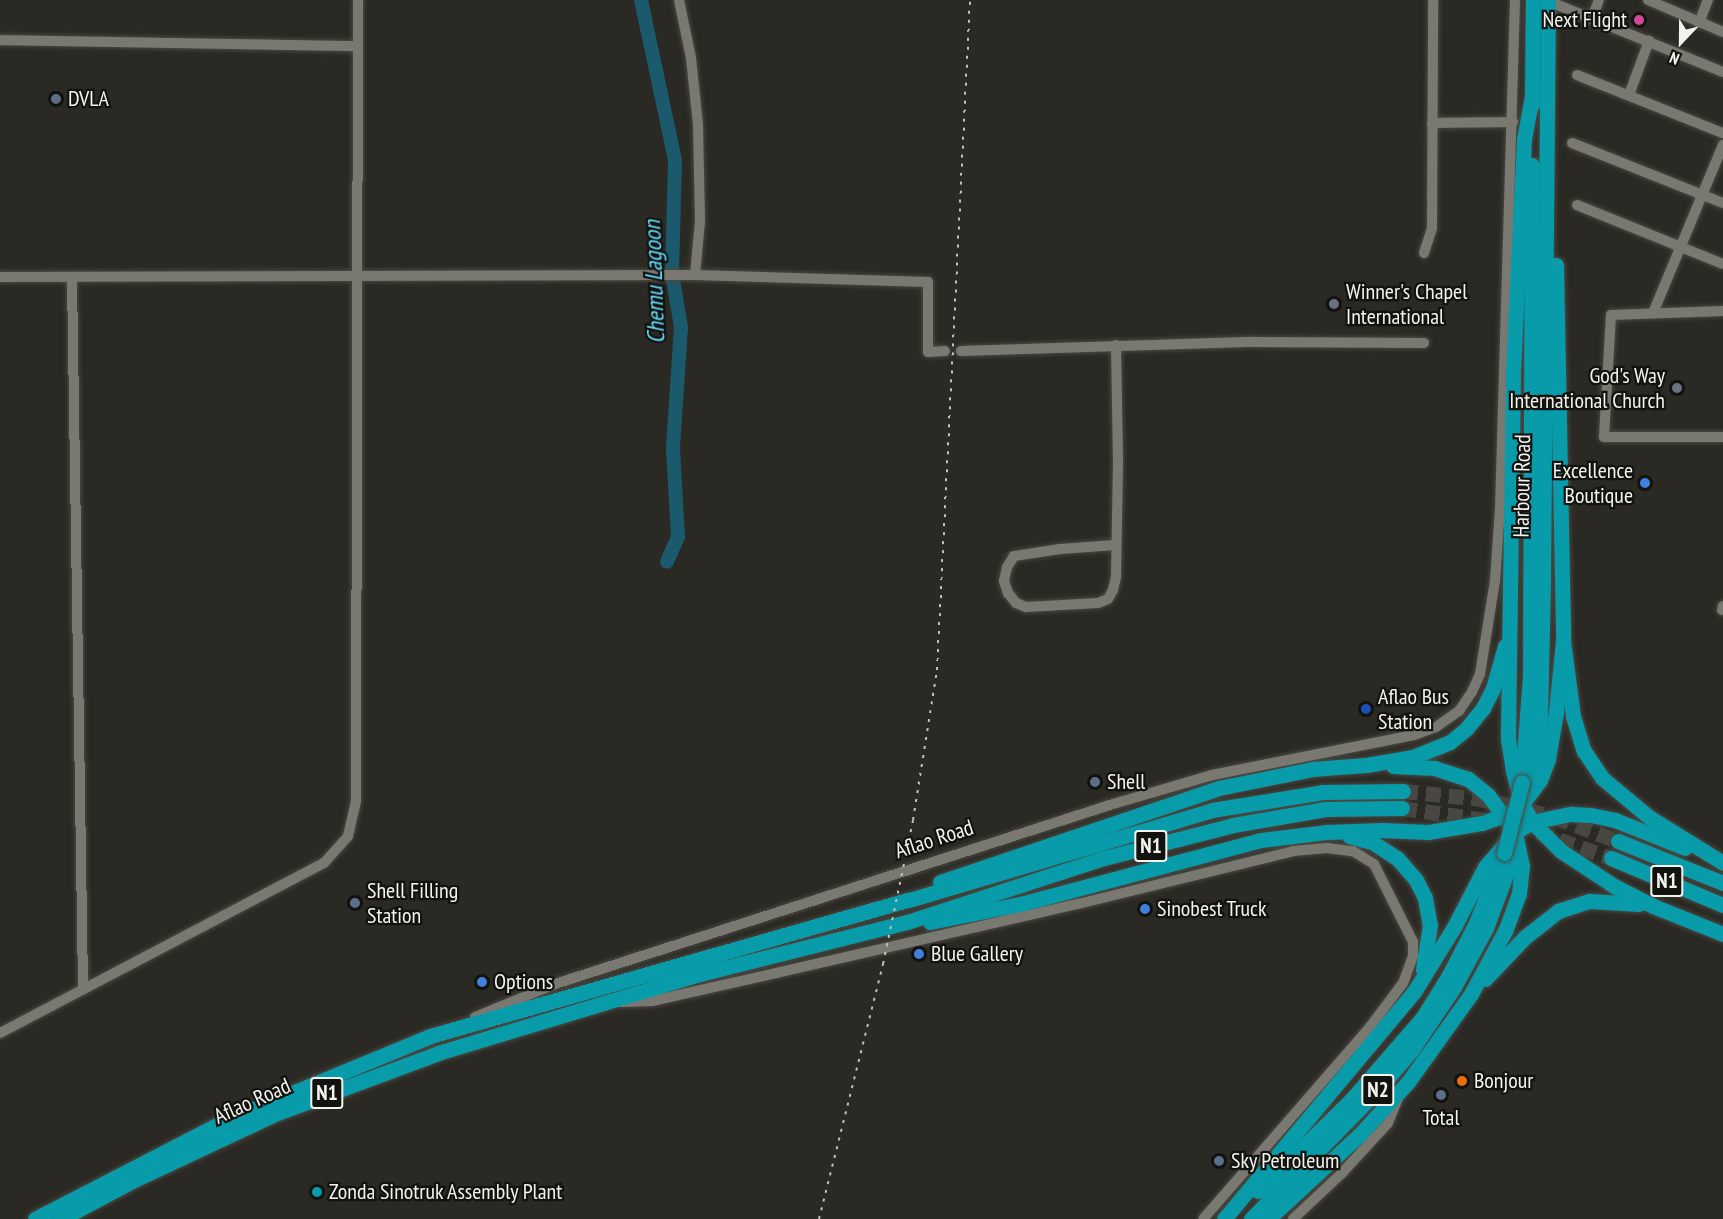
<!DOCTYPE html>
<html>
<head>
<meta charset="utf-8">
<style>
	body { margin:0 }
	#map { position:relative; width:1723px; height:1219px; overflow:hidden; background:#2a2923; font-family:"PT Sans Narrow",sans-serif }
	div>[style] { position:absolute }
	.river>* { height:14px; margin:-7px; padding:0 7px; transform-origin:7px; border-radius:7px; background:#1a5a6c }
	.highway-tunnel>* { height:15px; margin-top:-7.5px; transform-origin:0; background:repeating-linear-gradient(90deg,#484741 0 15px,transparent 0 23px) }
	.roads { filter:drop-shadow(0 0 2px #494842) drop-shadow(0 0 2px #494842) }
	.minor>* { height:10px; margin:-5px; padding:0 5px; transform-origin:5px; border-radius:5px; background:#7a7971 }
	.highway>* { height:15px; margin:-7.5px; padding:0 7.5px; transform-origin:7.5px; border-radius:7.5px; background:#089baa }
	.rail>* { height:2px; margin-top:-1px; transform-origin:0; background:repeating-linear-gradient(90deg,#c1c0bc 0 3px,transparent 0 9px) }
	.bridges { filter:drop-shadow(0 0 2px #494842) drop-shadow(0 0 2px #494842) }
	.highway-bridge>* { height:15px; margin:-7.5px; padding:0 7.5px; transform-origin:7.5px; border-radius:7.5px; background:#089baa }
	.dots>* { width:16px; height:16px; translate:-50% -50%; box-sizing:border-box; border:3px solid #12120f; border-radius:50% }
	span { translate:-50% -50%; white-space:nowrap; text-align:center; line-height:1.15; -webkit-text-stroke:4.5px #12120f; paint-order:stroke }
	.shield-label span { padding:2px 4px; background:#12120f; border:2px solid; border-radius:4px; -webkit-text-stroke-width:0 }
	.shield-label { font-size:21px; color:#f2f2ee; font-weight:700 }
	.poi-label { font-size:22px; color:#f2f2ee }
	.right { translate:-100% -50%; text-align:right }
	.left { translate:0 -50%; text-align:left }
	.street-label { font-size:22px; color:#f2f2ee }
	.water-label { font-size:24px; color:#64dafd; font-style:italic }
	.north { position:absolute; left:1651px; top:12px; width:60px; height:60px; -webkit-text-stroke:4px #12120f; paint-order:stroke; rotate:202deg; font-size:16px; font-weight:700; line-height:24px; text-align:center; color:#f2f2ee }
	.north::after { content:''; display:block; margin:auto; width:21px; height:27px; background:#f2f2ee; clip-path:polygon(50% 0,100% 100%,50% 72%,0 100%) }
</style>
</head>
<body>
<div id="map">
	<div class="river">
		<i style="left:641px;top:0;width:164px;rotate:78deg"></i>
		<i style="left:675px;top:160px;width:114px;rotate:91.5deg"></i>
		<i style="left:672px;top:274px;width:54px;rotate:80.4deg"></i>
		<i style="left:681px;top:327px;width:122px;rotate:93.8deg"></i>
		<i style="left:673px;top:449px;width:88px;rotate:86.7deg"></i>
		<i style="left:678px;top:537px;width:27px;rotate:114deg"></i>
	</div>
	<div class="highway-tunnel">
		<i style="left:1403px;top:791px;width:71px;rotate:5.6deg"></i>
		<i style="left:1474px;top:798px;width:33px;rotate:11deg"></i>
		<i style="left:1506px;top:804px;width:51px;rotate:14.9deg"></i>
		<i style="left:1555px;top:817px;width:67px;rotate:20.9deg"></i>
		<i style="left:1402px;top:808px;width:91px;rotate:8.2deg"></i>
		<i style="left:1538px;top:832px;width:77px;rotate:19.6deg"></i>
	</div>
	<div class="roads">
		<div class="minor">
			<i style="left:679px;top:0;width:59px;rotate:78.3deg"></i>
			<i style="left:691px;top:58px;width:67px;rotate:84deg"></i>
			<i style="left:698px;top:125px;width:96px;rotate:88.8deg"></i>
			<i style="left:700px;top:221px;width:54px;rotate:95.3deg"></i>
			<i style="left:1648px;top:0;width:82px;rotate:23.1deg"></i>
			<i style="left:1548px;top:1px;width:189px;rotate:22.1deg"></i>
			<i style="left:1592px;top:18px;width:19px;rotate:-69deg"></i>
			<i style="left:1699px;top:23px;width:25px;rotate:-69deg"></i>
			<i style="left:0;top:40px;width:358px;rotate:1deg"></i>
			<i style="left:1577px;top:75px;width:157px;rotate:21.7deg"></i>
			<i style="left:1629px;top:95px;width:58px;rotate:-69.7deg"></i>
			<i style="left:1432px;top:123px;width:81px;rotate:-0.7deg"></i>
			<i style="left:1572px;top:143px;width:162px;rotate:21.7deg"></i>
			<i style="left:1577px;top:205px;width:157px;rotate:22deg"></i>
			<i style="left:1424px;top:253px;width:26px;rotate:-72deg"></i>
			<i style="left:1432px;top:228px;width:228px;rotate:-89.7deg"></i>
			<i style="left:0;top:277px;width:695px;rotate:-0.16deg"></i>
			<i style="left:695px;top:275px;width:233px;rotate:1.7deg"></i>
			<i style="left:928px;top:282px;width:70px;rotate:90deg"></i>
			<i style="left:928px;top:352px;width:17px;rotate:-3deg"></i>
			<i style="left:72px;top:278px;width:710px;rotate:89.11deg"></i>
			<i style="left:1723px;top:311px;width:112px;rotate:178deg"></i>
			<i style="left:1611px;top:315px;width:122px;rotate:93.3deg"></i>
			<i style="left:1604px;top:437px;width:119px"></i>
			<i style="left:1653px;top:313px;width:182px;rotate:-67.4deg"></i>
			<i style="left:961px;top:351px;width:293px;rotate:-1.8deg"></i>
			<i style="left:1254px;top:342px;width:170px;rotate:0.3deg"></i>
			<i style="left:1115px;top:545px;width:55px;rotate:175.8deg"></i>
			<i style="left:1060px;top:549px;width:47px;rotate:171.3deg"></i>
			<i style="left:1014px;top:556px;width:13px;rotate:122deg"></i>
			<i style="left:1007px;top:567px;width:14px;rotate:102deg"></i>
			<i style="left:1004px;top:581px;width:13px;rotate:72deg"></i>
			<i style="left:1008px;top:593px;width:13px;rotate:51deg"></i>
			<i style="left:1016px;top:603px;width:11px;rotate:22deg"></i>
			<i style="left:1026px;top:607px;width:72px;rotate:-3.2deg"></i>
			<i style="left:1098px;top:603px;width:11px;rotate:-22deg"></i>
			<i style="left:1108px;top:599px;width:10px;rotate:-61deg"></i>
			<i style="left:1113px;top:590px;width:13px;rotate:-77deg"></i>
			<i style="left:1116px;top:577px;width:117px;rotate:-89deg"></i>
			<i style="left:1118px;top:460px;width:115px;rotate:-91deg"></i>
			<i style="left:1722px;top:610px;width:4px;rotate:-76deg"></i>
			<i style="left:622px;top:1002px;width:30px;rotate:-2deg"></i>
			<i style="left:652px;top:1001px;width:127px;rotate:-12.7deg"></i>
			<i style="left:776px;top:973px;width:310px;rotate:-12.9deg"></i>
			<i style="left:1078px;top:904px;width:221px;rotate:-13.8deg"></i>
			<i style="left:1293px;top:851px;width:34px;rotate:-5deg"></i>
			<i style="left:1327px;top:848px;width:26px;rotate:7deg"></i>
			<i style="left:1353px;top:851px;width:25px;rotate:32deg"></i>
			<i style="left:1374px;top:864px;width:87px;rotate:63.4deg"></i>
			<i style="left:1413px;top:942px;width:14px;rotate:90deg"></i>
			<i style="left:1413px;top:956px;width:29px;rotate:110deg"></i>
			<i style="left:1403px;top:983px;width:55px;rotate:126.9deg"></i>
			<i style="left:1370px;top:1027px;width:254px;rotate:131deg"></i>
			<i style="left:475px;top:1017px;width:87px;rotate:-22.4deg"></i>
			<i style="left:555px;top:984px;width:586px;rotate:-17.88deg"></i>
			<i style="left:1113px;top:804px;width:103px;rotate:-16.3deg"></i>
			<i style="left:1212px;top:775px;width:206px;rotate:-11.2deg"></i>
			<i style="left:1414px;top:735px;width:23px;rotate:-20deg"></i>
			<i style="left:1436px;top:727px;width:28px;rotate:-35deg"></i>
			<i style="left:1459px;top:711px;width:23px;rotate:-56deg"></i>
			<i style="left:1472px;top:692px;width:20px;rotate:-66deg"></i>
			<i style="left:1480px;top:674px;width:95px;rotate:-80.9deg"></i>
			<i style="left:1495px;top:580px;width:71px;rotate:-86deg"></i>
			<i style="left:1500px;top:509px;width:509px;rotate:-88.31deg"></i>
			<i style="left:0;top:1033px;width:366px;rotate:-27.7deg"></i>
			<i style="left:324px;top:863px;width:36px;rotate:-48deg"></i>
			<i style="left:348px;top:836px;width:36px;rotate:-77deg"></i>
			<i style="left:356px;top:801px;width:801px;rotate:-89.86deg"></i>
			<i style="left:1293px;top:1219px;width:66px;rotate:-43.2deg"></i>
			<i style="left:1341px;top:1174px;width:69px;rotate:-47.3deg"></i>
			<i style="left:1388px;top:1123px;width:29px;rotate:-68deg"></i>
		</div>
		<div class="highway">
			<i style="left:1532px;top:96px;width:44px;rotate:100.5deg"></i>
			<i style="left:1524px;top:139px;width:237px;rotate:92.7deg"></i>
			<i style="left:1513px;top:376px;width:363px;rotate:90.8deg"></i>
			<i style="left:1508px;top:739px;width:32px;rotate:81deg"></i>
			<i style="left:1513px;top:771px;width:34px;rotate:75deg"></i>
			<i style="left:1522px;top:804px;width:21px;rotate:61deg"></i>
			<i style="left:1532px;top:822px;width:41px;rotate:45deg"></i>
			<i style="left:1561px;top:851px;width:64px;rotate:33.4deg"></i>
			<i style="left:1614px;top:886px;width:44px;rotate:27.1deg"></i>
			<i style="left:1653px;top:906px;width:75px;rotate:21.8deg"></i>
			<i style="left:1532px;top:105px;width:105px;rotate:-89.5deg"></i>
			<i style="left:1556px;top:265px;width:376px;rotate:88.9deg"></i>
			<i style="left:1563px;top:641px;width:76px;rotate:82.4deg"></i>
			<i style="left:1573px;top:716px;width:37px;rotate:73deg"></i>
			<i style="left:1584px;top:751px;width:32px;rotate:56deg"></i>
			<i style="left:1602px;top:778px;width:61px;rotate:39.7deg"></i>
			<i style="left:1649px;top:817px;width:87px;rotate:31.9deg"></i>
			<i style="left:1522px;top:782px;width:106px;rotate:-85.7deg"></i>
			<i style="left:1530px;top:676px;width:511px;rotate:-89.78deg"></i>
			<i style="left:1531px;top:782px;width:67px;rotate:-82.2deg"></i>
			<i style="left:1540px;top:716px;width:137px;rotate:-88.7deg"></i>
			<i style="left:1543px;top:579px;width:579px;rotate:-89.51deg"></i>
			<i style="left:1349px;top:836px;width:24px;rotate:15deg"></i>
			<i style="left:1372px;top:842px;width:30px;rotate:33deg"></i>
			<i style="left:1397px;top:858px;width:29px;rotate:49deg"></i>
			<i style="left:1416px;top:880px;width:20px;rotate:63deg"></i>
			<i style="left:1425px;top:898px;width:27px;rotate:80deg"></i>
			<i style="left:1430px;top:925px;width:45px;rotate:99deg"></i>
			<i style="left:1618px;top:841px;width:113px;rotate:21.8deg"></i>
			<i style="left:1611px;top:858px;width:121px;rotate:22.8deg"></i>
			<i style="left:940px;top:882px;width:294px;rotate:-18.6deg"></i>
			<i style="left:1219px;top:788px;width:95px;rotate:-11.5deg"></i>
			<i style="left:1312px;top:769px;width:54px;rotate:-4.2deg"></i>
			<i style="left:1366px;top:765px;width:48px;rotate:-9.7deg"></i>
			<i style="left:1413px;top:757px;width:40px;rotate:-22deg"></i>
			<i style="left:1450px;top:742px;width:21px;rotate:-39deg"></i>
			<i style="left:1466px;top:729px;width:27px;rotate:-51deg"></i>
			<i style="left:1483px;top:708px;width:22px;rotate:-63deg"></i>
			<i style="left:1493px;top:688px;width:44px;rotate:-74.1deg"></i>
			<i style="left:930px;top:922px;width:96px;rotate:-11.4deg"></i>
			<i style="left:1024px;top:903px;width:245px;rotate:-14.9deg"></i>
			<i style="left:1261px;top:840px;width:65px;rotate:-7deg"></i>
			<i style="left:1326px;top:832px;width:56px;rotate:-2deg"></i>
			<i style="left:1382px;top:830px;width:46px;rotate:2.5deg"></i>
			<i style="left:1428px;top:832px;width:55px;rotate:-9.5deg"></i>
			<i style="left:1482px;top:823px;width:24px;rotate:-19deg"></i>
			<i style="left:1505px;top:815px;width:20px;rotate:-33deg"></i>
			<i style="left:1522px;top:804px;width:30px;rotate:-53deg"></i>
			<i style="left:1540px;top:780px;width:22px;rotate:-69deg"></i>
			<i style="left:1548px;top:759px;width:48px;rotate:-80.3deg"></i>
			<i style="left:1556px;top:712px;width:71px;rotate:-84.4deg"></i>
			<i style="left:1485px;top:979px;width:58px;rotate:-46.4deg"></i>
			<i style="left:1525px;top:937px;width:42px;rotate:-38.2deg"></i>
			<i style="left:1558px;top:911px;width:33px;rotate:-18deg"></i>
			<i style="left:1589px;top:901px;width:50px;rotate:3.4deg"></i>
			<i style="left:1258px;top:1191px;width:132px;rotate:-44.4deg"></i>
			<i style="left:1352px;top:1099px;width:108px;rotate:-49.1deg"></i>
			<i style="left:1423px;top:1017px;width:49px;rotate:-58.2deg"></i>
			<i style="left:1449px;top:975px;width:56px;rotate:-62.5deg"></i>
			<i style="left:1475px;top:925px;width:78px;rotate:-68.1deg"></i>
			<i style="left:35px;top:1219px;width:218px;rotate:-27.3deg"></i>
			<i style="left:229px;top:1119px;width:217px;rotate:-22.4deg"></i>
			<i style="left:430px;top:1036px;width:498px;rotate:-15.9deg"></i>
			<i style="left:909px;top:900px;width:316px;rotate:-16.5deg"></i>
			<i style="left:1212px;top:810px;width:112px;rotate:-9.2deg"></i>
			<i style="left:1323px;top:792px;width:80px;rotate:-0.7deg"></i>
			<i style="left:61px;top:1219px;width:83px;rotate:-28.1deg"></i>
			<i style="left:134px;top:1180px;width:158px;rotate:-25.1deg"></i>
			<i style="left:277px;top:1113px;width:172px;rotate:-20.4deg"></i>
			<i style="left:438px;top:1053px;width:274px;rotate:-16.8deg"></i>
			<i style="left:700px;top:974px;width:213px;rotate:-14.1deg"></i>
			<i style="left:907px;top:922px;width:207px;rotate:-18deg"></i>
			<i style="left:1104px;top:858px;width:133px;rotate:-14.3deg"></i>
			<i style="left:1233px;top:825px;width:94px;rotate:-9.8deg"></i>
			<i style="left:1326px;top:809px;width:76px;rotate:-0.8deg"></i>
			<i style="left:1224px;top:1219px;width:296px;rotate:-50.1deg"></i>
			<i style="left:1414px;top:992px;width:76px;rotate:-58.4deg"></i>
			<i style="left:1454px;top:927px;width:68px;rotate:-62.7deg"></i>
			<i style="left:1485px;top:867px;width:46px;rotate:-49.4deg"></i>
			<i style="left:1515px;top:832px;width:20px;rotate:-30deg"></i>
			<i style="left:1532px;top:822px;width:40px;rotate:-12deg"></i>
			<i style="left:1571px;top:814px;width:20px;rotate:3deg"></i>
			<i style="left:1591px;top:815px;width:25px;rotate:12deg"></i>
			<i style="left:1615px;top:820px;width:75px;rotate:21.8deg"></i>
			<i style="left:1251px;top:1219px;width:173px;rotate:-45.5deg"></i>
			<i style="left:1372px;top:1096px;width:60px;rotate:-49.1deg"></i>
			<i style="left:1411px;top:1051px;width:77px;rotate:-56.1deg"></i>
			<i style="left:1454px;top:987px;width:67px;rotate:-61.5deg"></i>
			<i style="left:1486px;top:928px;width:80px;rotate:-69.5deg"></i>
			<i style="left:1268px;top:1219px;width:125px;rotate:-42.7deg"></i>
			<i style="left:1360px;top:1134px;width:71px;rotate:-47.3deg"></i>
			<i style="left:1408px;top:1082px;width:108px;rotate:-54.4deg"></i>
			<i style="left:1471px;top:994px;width:74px;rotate:-61.7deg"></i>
			<i style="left:1506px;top:929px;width:37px;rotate:-70deg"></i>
			<i style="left:1519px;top:894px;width:28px;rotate:-84deg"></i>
			<i style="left:1522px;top:866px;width:35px;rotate:-102deg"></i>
			<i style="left:1515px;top:832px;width:46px;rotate:-126.1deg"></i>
			<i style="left:1488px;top:795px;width:26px;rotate:-141deg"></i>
			<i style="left:1468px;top:779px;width:35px;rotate:-162deg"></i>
			<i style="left:1435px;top:768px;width:42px;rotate:-177.3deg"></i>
		</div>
	</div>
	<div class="rail">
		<i style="left:819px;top:1219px;width:263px;rotate:-75.9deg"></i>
		<i style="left:883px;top:964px;width:147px;rotate:-78.2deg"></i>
		<i style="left:913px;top:820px;width:152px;rotate:-80.9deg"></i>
		<i style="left:937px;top:670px;width:671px;rotate:-87.18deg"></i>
	</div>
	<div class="bridges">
		<div class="highway-bridge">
			<i style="left:1504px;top:853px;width:73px;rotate:-75.8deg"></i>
		</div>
	</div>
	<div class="dots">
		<i style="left:1639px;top:20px;background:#d1479c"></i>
		<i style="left:56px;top:99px;background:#5c6f8a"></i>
		<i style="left:1334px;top:304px;background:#6b7280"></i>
		<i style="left:1677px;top:388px;background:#6b7280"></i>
		<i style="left:1645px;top:483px;background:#3f7fe0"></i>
		<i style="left:1366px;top:709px;background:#1a4fb4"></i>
		<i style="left:1095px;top:782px;background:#5c6f8a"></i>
		<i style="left:355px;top:903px;background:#5c6f8a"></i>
		<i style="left:1145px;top:909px;background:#3f7fe0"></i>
		<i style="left:919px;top:954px;background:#3f7fe0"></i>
		<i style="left:482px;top:982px;background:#3f7fe0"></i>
		<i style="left:1462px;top:1081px;background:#e8710a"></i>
		<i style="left:1441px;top:1095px;background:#5c6f8a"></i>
		<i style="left:1219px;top:1161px;background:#5c6f8a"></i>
		<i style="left:317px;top:1192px;background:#0f9aa8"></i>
	</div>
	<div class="shield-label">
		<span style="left:1151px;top:846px">N1</span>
		<span style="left:1667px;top:881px">N1</span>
		<span style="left:1378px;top:1090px">N2</span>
		<span style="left:327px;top:1093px">N1</span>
	</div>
	<div class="poi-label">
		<span class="right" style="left:1627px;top:20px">Next Flight</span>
		<span class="left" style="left:68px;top:99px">DVLA</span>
		<span class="left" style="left:1346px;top:304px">Winner's Chapel<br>International</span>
		<span class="right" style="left:1665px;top:388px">God's Way<br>International Church</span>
		<span class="right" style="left:1633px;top:483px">Excellence<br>Boutique</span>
		<span class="left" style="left:1378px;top:709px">Aflao Bus<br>Station</span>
		<span class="left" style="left:1107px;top:782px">Shell</span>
		<span class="left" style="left:367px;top:903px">Shell Filling<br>Station</span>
		<span class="left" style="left:1157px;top:909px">Sinobest Truck</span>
		<span class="left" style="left:931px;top:954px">Blue Gallery</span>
		<span class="left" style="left:494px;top:982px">Options</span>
		<span class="left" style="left:1474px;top:1081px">Bonjour</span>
		<span style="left:1441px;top:1118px">Total</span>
		<span class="left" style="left:1231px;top:1161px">Sky Petroleum</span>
		<span class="left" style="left:329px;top:1192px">Zonda Sinotruk Assembly Plant</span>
	</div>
	<div class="street-label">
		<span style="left:1522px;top:486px;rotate:-89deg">Harbour Road</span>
		<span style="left:934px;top:839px;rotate:-18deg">Aflao Road</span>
		<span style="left:252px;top:1101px;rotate:-24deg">Aflao Road</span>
	</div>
	<div class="water-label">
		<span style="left:654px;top:282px;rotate:-92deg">Chemu Lagoon</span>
	</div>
	<div class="north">N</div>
</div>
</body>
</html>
